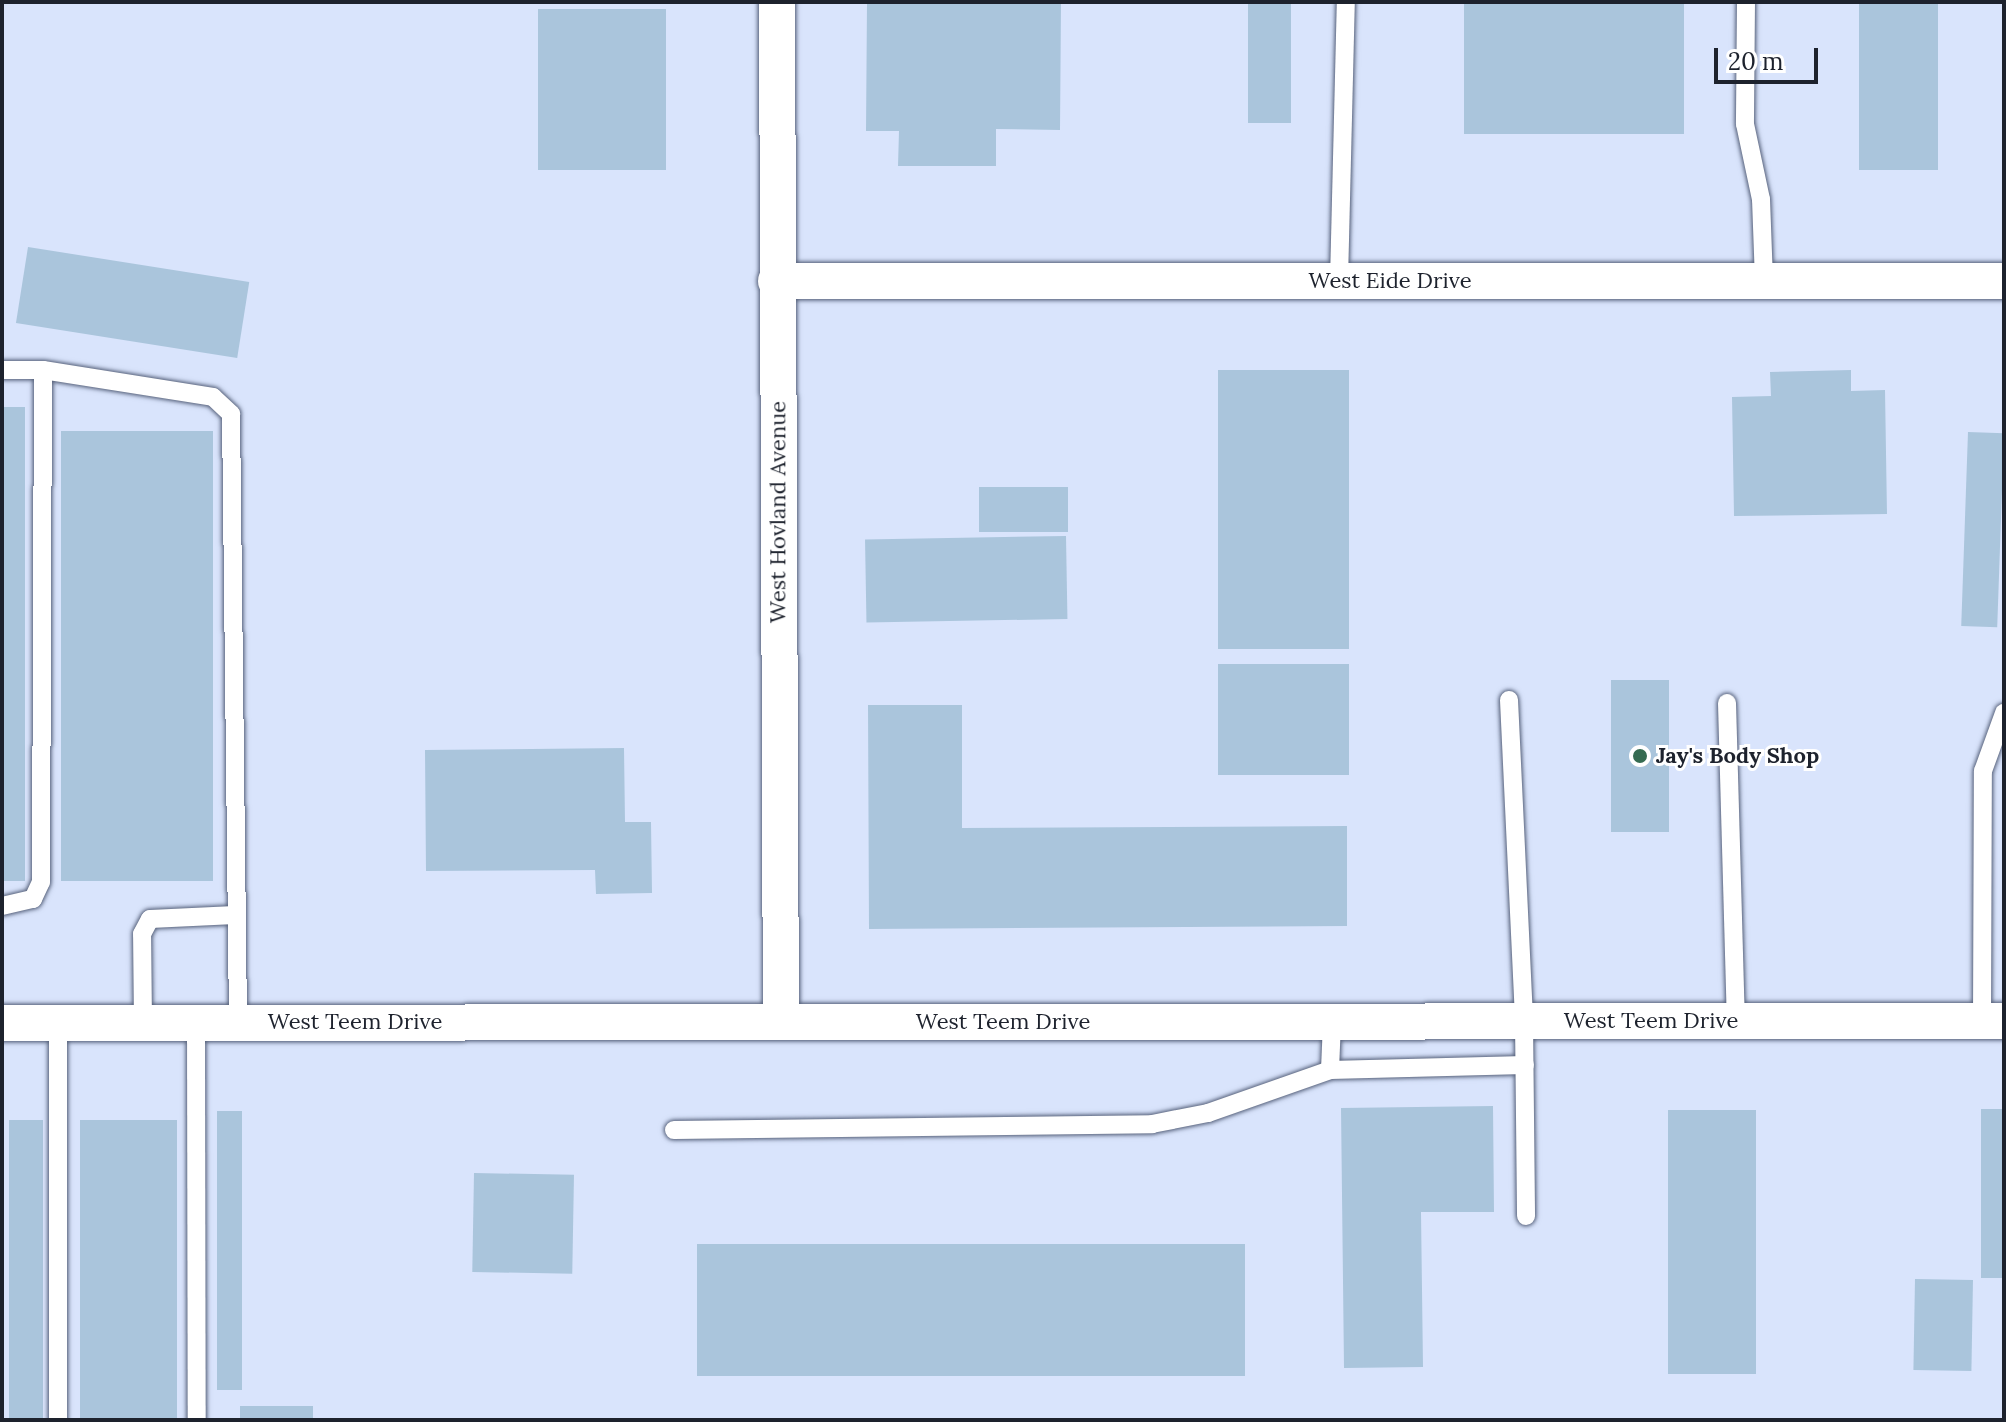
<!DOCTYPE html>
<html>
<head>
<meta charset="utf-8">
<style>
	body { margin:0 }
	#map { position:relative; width:2006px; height:1422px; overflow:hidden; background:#d9e4fc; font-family:Lora,serif }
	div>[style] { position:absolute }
	.building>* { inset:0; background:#aac5dc; transform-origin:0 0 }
	.roads { filter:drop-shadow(0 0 2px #57627c) drop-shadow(0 0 2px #57627c) }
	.lane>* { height:18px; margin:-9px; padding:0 9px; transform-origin:9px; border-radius:9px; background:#fff }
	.street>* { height:36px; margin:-18px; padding:0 18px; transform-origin:18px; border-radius:18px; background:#fff }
	.dots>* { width:22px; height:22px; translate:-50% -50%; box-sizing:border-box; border:4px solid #fff; border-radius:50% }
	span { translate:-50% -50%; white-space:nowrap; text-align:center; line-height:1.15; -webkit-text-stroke:6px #fff; paint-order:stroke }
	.street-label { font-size:22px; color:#1d222d }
	.poi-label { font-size:22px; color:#1d222d; font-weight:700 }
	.left { translate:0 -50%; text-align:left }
	.frame { position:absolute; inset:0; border:4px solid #1d222d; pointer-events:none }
	.scale { position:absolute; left:1714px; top:48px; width:104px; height:36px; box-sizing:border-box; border:4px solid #1d222d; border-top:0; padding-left:10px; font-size:24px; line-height:28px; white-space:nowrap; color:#1d222d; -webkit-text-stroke:6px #fff; paint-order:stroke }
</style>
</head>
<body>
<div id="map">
	<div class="building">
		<i style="clip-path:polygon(867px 2px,1061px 2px,1060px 130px,996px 129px,996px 166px,898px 166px,899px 131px,866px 131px)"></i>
		<i style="left:1248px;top:2px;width:43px;height:121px"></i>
		<i style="left:1464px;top:2px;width:220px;height:132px"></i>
		<i style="left:1859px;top:2px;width:79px;height:168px"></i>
		<i style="left:666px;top:9px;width:161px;height:128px;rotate:90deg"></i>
		<i style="left:28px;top:247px;width:224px;height:77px;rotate:9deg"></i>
		<i style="left:1218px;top:370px;width:131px;height:279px"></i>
		<i style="clip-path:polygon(1851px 370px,1851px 391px,1885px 390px,1887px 514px,1734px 516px,1732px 397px,1771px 396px,1770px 372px)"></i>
		<i style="left:2px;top:407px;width:23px;height:474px"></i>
		<i style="left:61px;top:431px;width:152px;height:450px"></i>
		<i style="left:1968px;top:432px;width:36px;height:194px;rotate:2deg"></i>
		<i style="left:1068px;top:487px;width:45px;height:89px;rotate:90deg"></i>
		<i style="left:1066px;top:536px;width:83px;height:201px;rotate:89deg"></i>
		<i style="left:1218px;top:664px;width:131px;height:111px"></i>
		<i style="left:1611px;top:680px;width:58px;height:152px"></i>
		<i style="clip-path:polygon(868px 705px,962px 705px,962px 828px,1347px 826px,1347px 926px,869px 929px)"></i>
		<i style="clip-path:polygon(624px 748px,625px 822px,651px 822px,652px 893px,596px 894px,595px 870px,426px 871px,425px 750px)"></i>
		<i style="clip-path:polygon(1493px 1106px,1494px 1212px,1421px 1212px,1423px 1367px,1344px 1368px,1341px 1108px)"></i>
		<i style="left:1981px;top:1109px;width:23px;height:169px"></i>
		<i style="left:1668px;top:1110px;width:88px;height:264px"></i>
		<i style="left:217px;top:1111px;width:25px;height:279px"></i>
		<i style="left:9px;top:1120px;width:34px;height:300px"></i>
		<i style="left:80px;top:1120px;width:97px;height:300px"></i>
		<i style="left:474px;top:1173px;width:100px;height:99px;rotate:1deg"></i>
		<i style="left:697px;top:1244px;width:548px;height:132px"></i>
		<i style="left:1915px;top:1279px;width:58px;height:91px;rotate:1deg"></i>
		<i style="left:240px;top:1406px;width:73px;height:14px"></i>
	</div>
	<div class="roads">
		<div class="lane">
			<i style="left:1746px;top:2px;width:122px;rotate:90.5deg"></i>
			<i style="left:1745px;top:124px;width:77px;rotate:78deg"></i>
			<i style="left:1761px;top:199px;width:82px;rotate:87.9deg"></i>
			<i style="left:1339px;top:281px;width:279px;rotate:-88.6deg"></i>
			<i style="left:2px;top:370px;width:41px"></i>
			<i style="left:43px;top:370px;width:172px;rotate:9deg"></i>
			<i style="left:213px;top:397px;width:25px;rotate:43deg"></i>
			<i style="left:231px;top:414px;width:609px;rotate:89.34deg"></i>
			<i style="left:1509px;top:700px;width:321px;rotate:87.3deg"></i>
			<i style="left:1524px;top:1021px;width:195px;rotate:89.4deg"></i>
			<i style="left:1727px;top:703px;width:318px;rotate:88.4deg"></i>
			<i style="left:2px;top:906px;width:32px;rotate:-13deg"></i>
			<i style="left:33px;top:899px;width:19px;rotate:-65deg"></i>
			<i style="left:41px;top:882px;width:512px;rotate:-89.78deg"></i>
			<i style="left:1982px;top:1021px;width:250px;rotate:-89.8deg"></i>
			<i style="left:1983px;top:771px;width:62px;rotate:-70.1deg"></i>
			<i style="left:58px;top:1023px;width:397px;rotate:90deg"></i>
			<i style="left:143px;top:1023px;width:89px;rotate:-90.6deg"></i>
			<i style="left:142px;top:934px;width:17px;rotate:-62deg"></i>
			<i style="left:150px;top:919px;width:85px;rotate:-2.7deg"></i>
			<i style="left:196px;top:1023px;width:397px;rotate:89.9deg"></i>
			<i style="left:1330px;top:1070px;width:47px;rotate:-87.6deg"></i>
			<i style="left:674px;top:1130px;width:478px;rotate:-0.7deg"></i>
			<i style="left:1152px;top:1124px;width:57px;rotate:-11.1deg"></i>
			<i style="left:1208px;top:1113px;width:129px;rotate:-19.4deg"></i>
			<i style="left:1330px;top:1070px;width:195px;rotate:-1.5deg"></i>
		</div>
		<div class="street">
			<i style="left:777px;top:2px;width:1020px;rotate:89.78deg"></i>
			<i style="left:776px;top:281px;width:1228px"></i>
			<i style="left:2px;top:1023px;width:2002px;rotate:-0.06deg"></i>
		</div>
	</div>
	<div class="dots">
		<i style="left:1640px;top:756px;background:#356b51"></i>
	</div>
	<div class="street-label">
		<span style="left:1390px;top:281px">West Eide Drive</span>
		<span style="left:778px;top:512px;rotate:-90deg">West Hovland Avenue</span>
		<span style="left:1651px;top:1021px">West Teem Drive</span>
		<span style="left:355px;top:1022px">West Teem Drive</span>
		<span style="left:1003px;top:1022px">West Teem Drive</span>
	</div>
	<div class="poi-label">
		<span class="left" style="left:1656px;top:756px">Jay's Body Shop</span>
	</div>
	<div class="frame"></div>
	<div class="scale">20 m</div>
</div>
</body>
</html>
